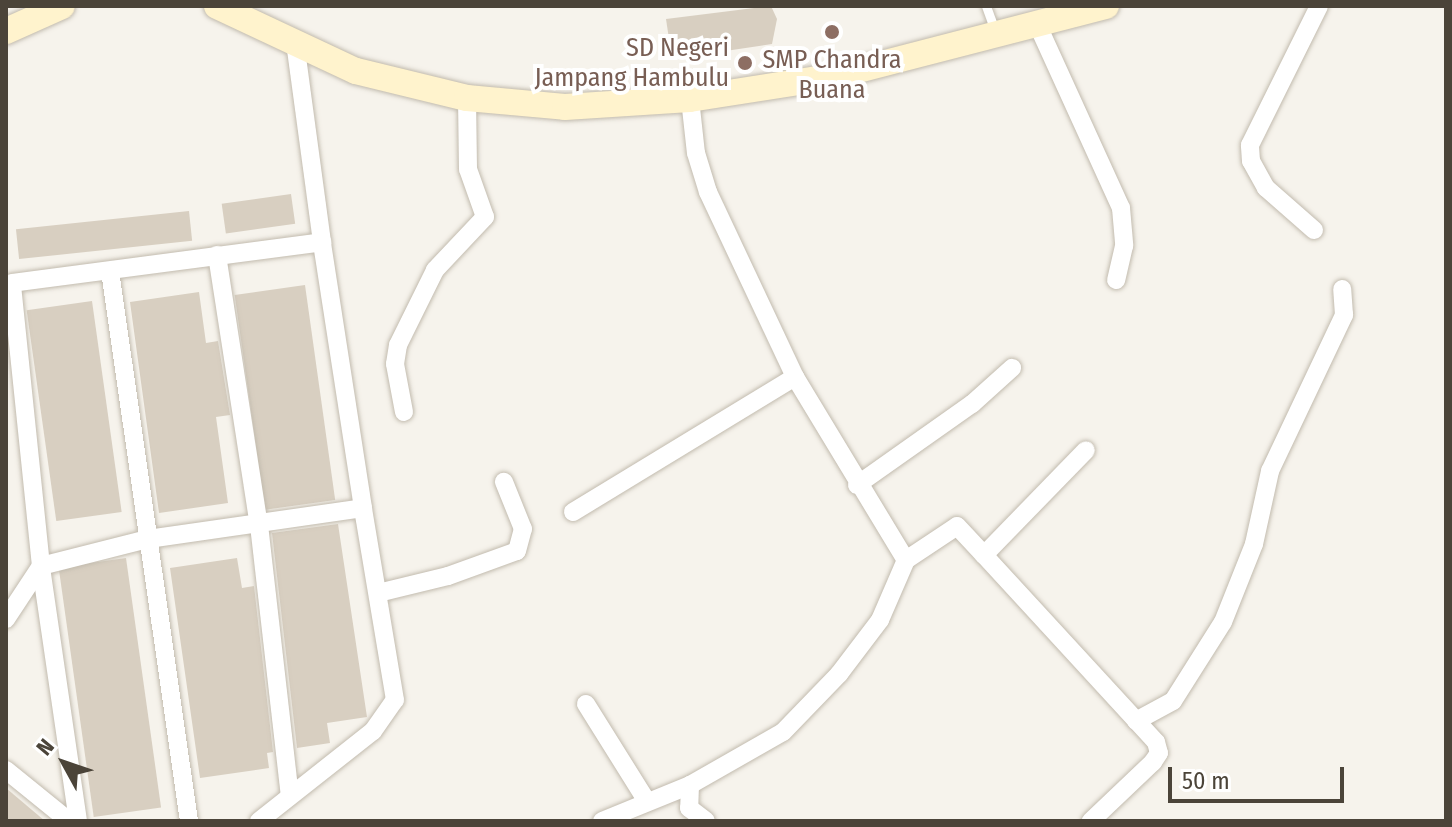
<!DOCTYPE html>
<html>
<head>
<meta charset="utf-8">
<style>
	body { margin:0 }
	#map { position:relative; width:1452px; height:827px; overflow:hidden; background:#f6f3ec; font-family:"Fira Sans Condensed",sans-serif }
	div>[style] { position:absolute }
	.building>* { inset:0; background:#d8cfc1; transform-origin:0 0 }
	.roads { filter:drop-shadow(0 0 2px #c2bbae) drop-shadow(0 0 2px #c2bbae) }
	.lane>* { height:9px; margin:-4.5px; padding:0 4.5px; transform-origin:4.5px; border-radius:4.5px; background:#fff }
	.street>* { height:18px; margin:-9px; padding:0 9px; transform-origin:9px; border-radius:9px; background:#fff }
	.secondary>* { height:26px; margin:-13px; padding:0 13px; transform-origin:13px; border-radius:13px; background:#fff3cd }
	.dots>* { width:22px; height:22px; translate:-50% -50%; box-sizing:border-box; border:4px solid #fff; border-radius:50% }
	span { translate:-50% -50%; white-space:nowrap; text-align:center; line-height:1.15; -webkit-text-stroke:8px #fff; paint-order:stroke }
	.education-label { font-size:26px; color:#785e54 }
	.right { translate:-100% -50%; text-align:right }
	.frame { position:absolute; inset:0; border:8px solid #4b4439; pointer-events:none }
	.north { position:absolute; left:24px; top:723px; width:80px; height:80px; -webkit-text-stroke:6px #fff; paint-order:stroke; rotate:310deg; font-size:22px; font-weight:700; line-height:32px; text-align:center; color:#4b4439 }
	.north::after { content:''; display:block; margin:auto; width:28px; height:36px; background:#4b4439; clip-path:polygon(50% 0,100% 100%,50% 72%,0 100%) }
	.scale { position:absolute; left:1168px; top:767px; width:176px; height:36px; box-sizing:border-box; border:4px solid #4b4439; border-top:0; padding-left:10px; font-size:24px; line-height:28px; white-space:nowrap; color:#4b4439; -webkit-text-stroke:6px #fff; paint-order:stroke }
</style>
</head>
<body>
<div id="map">
	<div class="building">
		<i style="clip-path:polygon(771px 6px,777px 19px,772px 44px,672px 59px,666px 19px)"></i>
		<i style="left:291px;top:194px;width:30px;height:70px;rotate:82deg"></i>
		<i style="left:189px;top:211px;width:30px;height:174px;rotate:84deg"></i>
		<i style="left:305px;top:285px;width:217px;height:71px;rotate:82deg"></i>
		<i style="clip-path:polygon(199px 292px,206px 343px,218px 341px,230px 415px,216px 417px,228px 503px,159px 513px,130px 302px)"></i>
		<i style="left:92px;top:301px;width:213px;height:66px;rotate:82deg"></i>
		<i style="clip-path:polygon(338px 524px,367px 717px,327px 723px,330px 743px,297px 748px,272px 533px)"></i>
		<i style="left:126px;top:558px;width:252px;height:68px;rotate:82deg"></i>
		<i style="clip-path:polygon(237px 558px,242px 588px,254px 586px,273px 752px,267px 753px,269px 768px,200px 778px,170px 568px)"></i>
		<i style="clip-path:polygon(6px 788px,45px 821px,6px 821px)"></i>
	</div>
	<div class="roads">
		<div class="lane">
			<i style="left:986px;top:6px;width:27px;rotate:70deg"></i>
		</div>
		<div class="street">
			<i style="left:1039px;top:28px;width:198px;rotate:65.5deg"></i>
			<i style="left:1121px;top:208px;width:38px;rotate:85deg"></i>
			<i style="left:1124px;top:246px;width:35px;rotate:103deg"></i>
			<i style="left:690px;top:99px;width:54px;rotate:83.7deg"></i>
			<i style="left:696px;top:153px;width:41px;rotate:72.9deg"></i>
			<i style="left:708px;top:192px;width:204px;rotate:64.8deg"></i>
			<i style="left:795px;top:377px;width:214px;rotate:58.8deg"></i>
			<i style="left:1314px;top:230px;width:64px;rotate:-138.8deg"></i>
			<i style="left:1266px;top:188px;width:31px;rotate:-119deg"></i>
			<i style="left:1251px;top:161px;width:16px;rotate:-94deg"></i>
			<i style="left:1250px;top:145px;width:155px;rotate:-63.6deg"></i>
			<i style="left:217px;top:255px;width:273px;rotate:81.2deg"></i>
			<i style="left:259px;top:525px;width:272px;rotate:83.5deg"></i>
			<i style="left:110px;top:271px;width:556px;rotate:81.83deg"></i>
			<i style="left:404px;top:412px;width:49px;rotate:-100.6deg"></i>
			<i style="left:395px;top:364px;width:19px;rotate:-81deg"></i>
			<i style="left:398px;top:345px;width:84px;rotate:-63.7deg"></i>
			<i style="left:435px;top:270px;width:73px;rotate:-46.7deg"></i>
			<i style="left:485px;top:217px;width:51px;rotate:-109.5deg"></i>
			<i style="left:468px;top:169px;width:71px;rotate:-90.8deg"></i>
			<i style="left:857px;top:485px;width:141px;rotate:-35.2deg"></i>
			<i style="left:972px;top:404px;width:54px;rotate:-42deg"></i>
			<i style="left:573px;top:512px;width:260px;rotate:-31.3deg"></i>
			<i style="left:984px;top:555px;width:254px;rotate:47.4deg"></i>
			<i style="left:1156px;top:742px;width:11px;rotate:75deg"></i>
			<i style="left:1159px;top:753px;width:11px;rotate:124deg"></i>
			<i style="left:1153px;top:762px;width:86px;rotate:136.4deg"></i>
			<i style="left:378px;top:593px;width:72px;rotate:-13.7deg"></i>
			<i style="left:448px;top:576px;width:73px;rotate:-19.9deg"></i>
			<i style="left:517px;top:551px;width:23px;rotate:-75deg"></i>
			<i style="left:523px;top:529px;width:51px;rotate:-112deg"></i>
			<i style="left:6px;top:619px;width:64px;rotate:-56.6deg"></i>
			<i style="left:41px;top:566px;width:284px;rotate:-95.9deg"></i>
			<i style="left:12px;top:283px;width:313px;rotate:-7.5deg"></i>
			<i style="left:322px;top:242px;width:202px;rotate:-97.7deg"></i>
			<i style="left:586px;top:704px;width:113px;rotate:58deg"></i>
			<i style="left:1136px;top:721px;width:42px;rotate:-28.4deg"></i>
			<i style="left:1173px;top:701px;width:93px;rotate:-57.7deg"></i>
			<i style="left:1223px;top:622px;width:84px;rotate:-68.3deg"></i>
			<i style="left:1254px;top:544px;width:75px;rotate:-77.6deg"></i>
			<i style="left:1270px;top:471px;width:173px;rotate:-64.6deg"></i>
			<i style="left:1344px;top:315px;width:26px;rotate:-94deg"></i>
			<i style="left:6px;top:770px;width:81px;rotate:39deg"></i>
			<i style="left:690px;top:785px;width:23px;rotate:92deg"></i>
			<i style="left:689px;top:808px;width:21px;rotate:37deg"></i>
			<i style="left:78px;top:821px;width:258px;rotate:-98.3deg"></i>
			<i style="left:41px;top:566px;width:110px;rotate:-14.2deg"></i>
			<i style="left:148px;top:539px;width:217px;rotate:-8.2deg"></i>
			<i style="left:363px;top:508px;width:269px;rotate:-98.8deg"></i>
			<i style="left:259px;top:821px;width:145px;rotate:-38.3deg"></i>
			<i style="left:373px;top:731px;width:38px;rotate:-55deg"></i>
			<i style="left:395px;top:700px;width:195px;rotate:-99.5deg"></i>
			<i style="left:602px;top:821px;width:95px;rotate:-22.2deg"></i>
			<i style="left:690px;top:785px;width:107px;rotate:-29.7deg"></i>
			<i style="left:783px;top:732px;width:81px;rotate:-46deg"></i>
			<i style="left:839px;top:674px;width:68px;rotate:-52.8deg"></i>
			<i style="left:880px;top:620px;width:65px;rotate:-66.6deg"></i>
			<i style="left:906px;top:560px;width:61px;rotate:-33.7deg"></i>
			<i style="left:957px;top:526px;width:40px;rotate:47deg"></i>
			<i style="left:984px;top:555px;width:146px;rotate:-45.8deg"></i>
		</div>
		<div class="secondary">
			<i style="left:217px;top:6px;width:153px;rotate:25.1deg"></i>
			<i style="left:356px;top:71px;width:114px;rotate:13.7deg"></i>
			<i style="left:467px;top:98px;width:98px;rotate:5.2deg"></i>
			<i style="left:565px;top:107px;width:125px;rotate:-3.7deg"></i>
			<i style="left:690px;top:99px;width:143px;rotate:-8.9deg"></i>
			<i style="left:831px;top:77px;width:284px;rotate:-14.5deg"></i>
			<i style="left:6px;top:31px;width:61px;rotate:-24.1deg"></i>
		</div>
	</div>
	<div class="dots">
		<i style="left:832px;top:32px;background:#8d6e63"></i>
		<i style="left:745px;top:63px;background:#8d6e63"></i>
	</div>
	<div class="education-label">
		<span class="right" style="left:729px;top:63px">SD Negeri<br>Jampang Hambulu</span>
		<span style="left:832px;top:75px">SMP Chandra<br>Buana</span>
	</div>
	<div class="frame"></div>
	<div class="north">N</div>
	<div class="scale">50 m</div>
</div>
</body>
</html>
